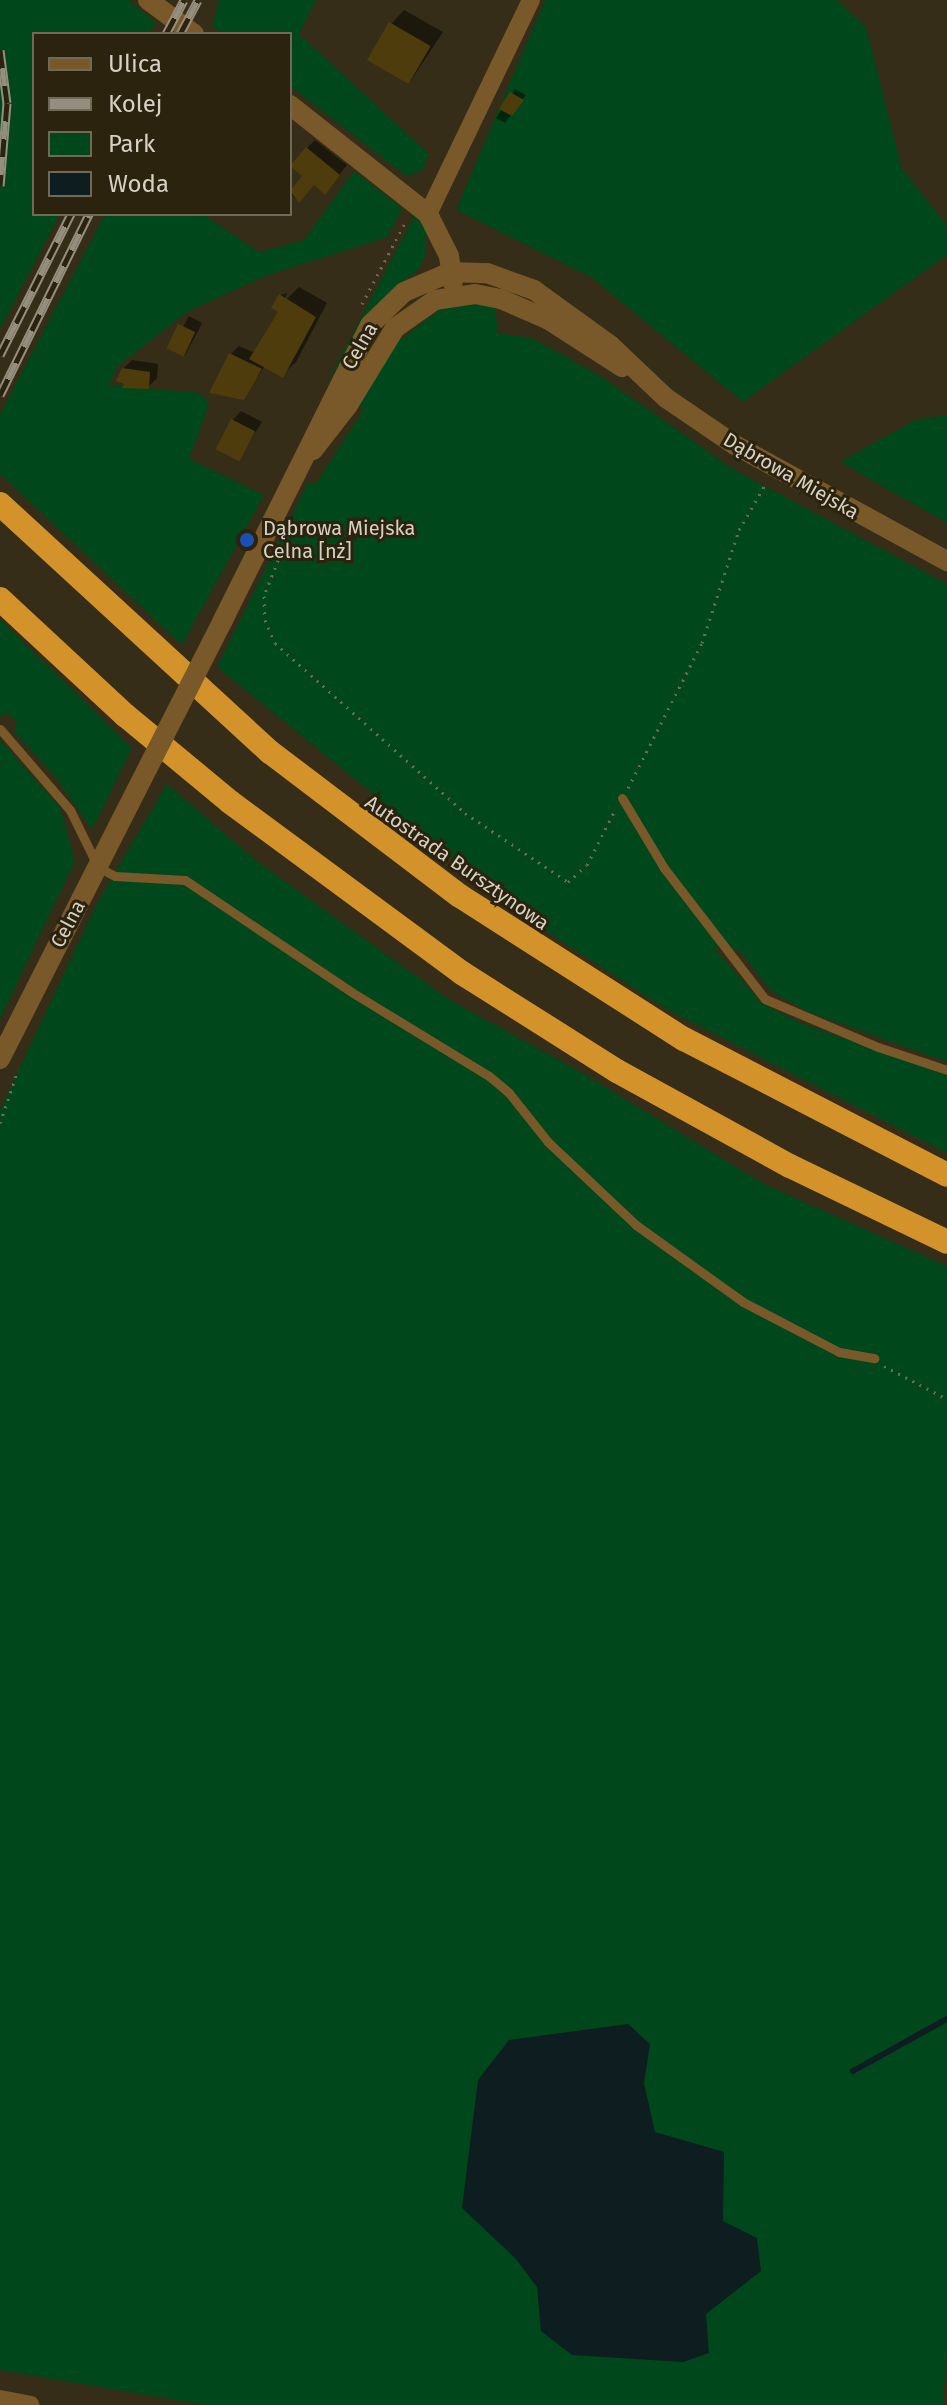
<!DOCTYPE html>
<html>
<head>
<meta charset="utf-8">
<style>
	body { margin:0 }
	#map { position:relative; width:947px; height:2405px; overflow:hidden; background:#362d18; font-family:"Fira Sans",sans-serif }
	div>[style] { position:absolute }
	.green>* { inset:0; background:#00481b }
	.water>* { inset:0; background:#0d1d20 }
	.shadow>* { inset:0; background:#0007; transform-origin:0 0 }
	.stream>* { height:6px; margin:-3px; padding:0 3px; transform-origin:3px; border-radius:3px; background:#0d1d20 }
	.building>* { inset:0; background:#4e3c0d; transform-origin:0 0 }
	.path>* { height:3px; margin-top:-1.5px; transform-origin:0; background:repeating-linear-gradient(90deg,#706856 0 2px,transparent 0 8px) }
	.service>* { height:9px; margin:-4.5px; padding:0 4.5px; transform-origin:4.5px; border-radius:4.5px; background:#795829 }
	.minor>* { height:18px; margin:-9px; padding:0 9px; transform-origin:9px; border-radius:9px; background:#795829 }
	.tertiary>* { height:20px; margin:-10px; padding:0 10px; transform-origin:10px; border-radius:10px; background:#795829 }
	.motorway>* { height:24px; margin:-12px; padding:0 12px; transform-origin:12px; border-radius:12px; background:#d3922a }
	.rail>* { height:9px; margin-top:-4.5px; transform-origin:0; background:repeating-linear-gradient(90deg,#2c230f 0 18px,#958e7e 0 36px); box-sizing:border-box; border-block:2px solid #958e7e }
	.tertiary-bridge>* { height:20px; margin:-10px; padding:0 10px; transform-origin:10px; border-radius:10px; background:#795829 }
	.dots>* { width:22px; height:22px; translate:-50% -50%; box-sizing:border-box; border:4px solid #2c230f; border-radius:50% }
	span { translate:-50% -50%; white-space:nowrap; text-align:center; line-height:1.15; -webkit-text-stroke:6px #2c230f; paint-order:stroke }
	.street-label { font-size:20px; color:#d7d1c5 }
	.poi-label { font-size:20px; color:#d7d1c5 }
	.left { translate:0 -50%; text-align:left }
	.legend { position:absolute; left:32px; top:32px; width:260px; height:184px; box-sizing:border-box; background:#2c230f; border:2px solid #706958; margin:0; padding:10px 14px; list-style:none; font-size:24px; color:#d7d1c5 }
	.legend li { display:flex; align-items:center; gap:16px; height:40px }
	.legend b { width:40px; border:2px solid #706958 }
</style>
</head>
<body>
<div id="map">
	<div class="green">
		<i style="clip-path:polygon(0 0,128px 0,156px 22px,150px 34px,34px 34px,34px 214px,60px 214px,0 329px)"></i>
		<i style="clip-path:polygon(219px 0,316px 0,299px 34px,429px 154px,422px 171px,406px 176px,290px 86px,290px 34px,223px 34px,212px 26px)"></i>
		<i style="clip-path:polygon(545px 0,837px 0,866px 27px,902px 169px,947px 225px,947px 255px,743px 402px,591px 277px,456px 210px)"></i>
		<i style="clip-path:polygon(354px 171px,402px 208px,388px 237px,265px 276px,187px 312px,118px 366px,109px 385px,201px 393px,209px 405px,189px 459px,264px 495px,182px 645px,0 474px,0 414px,105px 214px,203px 214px,259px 252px,304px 240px)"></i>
		<i style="clip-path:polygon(415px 215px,426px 231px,426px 254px,419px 269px,372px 308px,321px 394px)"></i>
		<i style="clip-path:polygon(470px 302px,495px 305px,498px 333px,532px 338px,602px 377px,733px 469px,947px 584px,947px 1062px,806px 1011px,770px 990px,740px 951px,713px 947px,762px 1003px,803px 1024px,947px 1074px,947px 1153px,668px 1010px,527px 919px,217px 667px,308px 482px,315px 485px,364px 409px,356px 405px,396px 343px,443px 307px)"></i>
		<i style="clip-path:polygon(947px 415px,947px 523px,840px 462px,915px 420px)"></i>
		<i style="clip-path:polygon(0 619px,132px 748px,92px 830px,54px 775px,14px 732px,17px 721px,6px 713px,0 717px)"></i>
		<i style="clip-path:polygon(0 740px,60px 807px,75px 861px,0 1019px)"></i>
		<i style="clip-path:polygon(167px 784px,254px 859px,448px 999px,579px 1071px,764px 1184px,947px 1266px,947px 2348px,943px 2405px,205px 2405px,0 2370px,0 1110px,97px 903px)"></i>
	</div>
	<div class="water">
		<i style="clip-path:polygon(628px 2024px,650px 2044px,644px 2083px,655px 2132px,724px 2152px,723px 2221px,757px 2238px,761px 2271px,706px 2314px,709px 2353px,683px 2362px,572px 2355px,541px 2331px,537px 2287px,515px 2258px,462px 2208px,478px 2080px,509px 2040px)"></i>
	</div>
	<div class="shadow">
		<i style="clip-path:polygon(404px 10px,443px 32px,410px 82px,391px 24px)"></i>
		<i style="clip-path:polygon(515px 89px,526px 95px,505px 123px,496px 118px)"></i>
		<i style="clip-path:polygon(315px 140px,347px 165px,333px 183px,314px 183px,298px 201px,290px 194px,304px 176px,307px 148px)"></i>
		<i style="clip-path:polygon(299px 287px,327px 303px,296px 362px,282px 375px,265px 366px,243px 398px,231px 354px,239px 346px,255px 353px,280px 310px,274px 307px,281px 295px,287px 293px,283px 303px)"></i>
		<i style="left:189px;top:316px;width:15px;height:37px;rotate:28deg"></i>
		<i style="clip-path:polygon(132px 360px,158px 364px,157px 378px,148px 387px,123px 369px)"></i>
		<i style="clip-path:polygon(241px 411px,262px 422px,238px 459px,233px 420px)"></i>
	</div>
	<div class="stream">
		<i style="left:853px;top:2071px;width:107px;rotate:-29deg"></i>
	</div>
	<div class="building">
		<i style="left:389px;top:22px;width:48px;height:44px;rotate:30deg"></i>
		<i style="clip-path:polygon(510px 92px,524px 100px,512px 116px,499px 109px)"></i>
		<i style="clip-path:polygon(306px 147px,340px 175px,325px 195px,314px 185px,299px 203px,290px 191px,302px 176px,290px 166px)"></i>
		<i style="clip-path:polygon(279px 294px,316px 317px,283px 378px,249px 359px,278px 312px,271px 308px)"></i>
		<i style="left:178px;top:324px;width:19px;height:27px;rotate:25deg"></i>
		<i style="clip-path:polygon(229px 353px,262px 369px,244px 400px,209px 393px)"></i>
		<i style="clip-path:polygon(122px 368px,150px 372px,149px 389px,122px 388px,124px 384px,116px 381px)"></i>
		<i style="left:231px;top:419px;width:27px;height:34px;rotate:27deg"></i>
	</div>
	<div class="path">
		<i style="left:362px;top:304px;width:96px;rotate:-62.1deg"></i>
		<i style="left:284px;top:545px;width:55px;rotate:111.4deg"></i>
		<i style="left:264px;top:596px;width:24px;rotate:88deg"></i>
		<i style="left:265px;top:620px;width:25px;rotate:67deg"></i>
		<i style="left:275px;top:643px;width:255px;rotate:41.8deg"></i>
		<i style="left:465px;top:813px;width:124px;rotate:33.8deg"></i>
		<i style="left:568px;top:882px;width:25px;rotate:-42deg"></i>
		<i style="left:587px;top:865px;width:59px;rotate:-63deg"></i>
		<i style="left:628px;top:788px;width:163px;rotate:-63deg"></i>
		<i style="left:702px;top:643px;width:119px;rotate:-71.9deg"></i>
		<i style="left:739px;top:530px;width:54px;rotate:-60.1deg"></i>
		<i style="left:0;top:1123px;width:56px;rotate:-71.2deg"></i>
		<i style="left:884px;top:1366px;width:71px;rotate:27.6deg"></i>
	</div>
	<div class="service">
		<i style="left:0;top:729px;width:107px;rotate:49.2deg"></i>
		<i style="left:70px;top:810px;width:64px;rotate:63.8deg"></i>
		<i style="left:98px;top:867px;width:19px;rotate:28deg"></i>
		<i style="left:115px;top:876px;width:70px;rotate:3.3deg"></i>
		<i style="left:185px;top:880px;width:202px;rotate:33.9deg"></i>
		<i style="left:353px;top:993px;width:159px;rotate:31.4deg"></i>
		<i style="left:489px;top:1076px;width:26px;rotate:40deg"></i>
		<i style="left:509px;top:1093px;width:63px;rotate:51.5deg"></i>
		<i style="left:548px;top:1142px;width:121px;rotate:43.3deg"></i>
		<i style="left:636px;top:1225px;width:132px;rotate:35.7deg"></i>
		<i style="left:743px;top:1302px;width:108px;rotate:27.5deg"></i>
		<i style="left:839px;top:1352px;width:36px;rotate:10deg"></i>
		<i style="left:622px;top:798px;width:82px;rotate:59deg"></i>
		<i style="left:664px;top:868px;width:165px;rotate:52.4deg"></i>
		<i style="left:765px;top:999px;width:123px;rotate:23deg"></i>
		<i style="left:878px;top:1047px;width:73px;rotate:18.4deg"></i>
	</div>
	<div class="minor">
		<i style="left:428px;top:214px;width:237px;rotate:-64.3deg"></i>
		<i style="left:0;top:2399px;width:31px;rotate:11deg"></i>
	</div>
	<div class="tertiary">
		<i style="left:148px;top:0;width:57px;rotate:36.5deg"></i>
		<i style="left:290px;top:105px;width:176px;rotate:38.3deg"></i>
		<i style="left:428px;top:214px;width:47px;rotate:63.4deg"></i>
		<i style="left:449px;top:256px;width:27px;rotate:82deg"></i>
		<i style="left:313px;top:450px;width:57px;rotate:-52.1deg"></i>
		<i style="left:348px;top:405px;width:90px;rotate:-58.6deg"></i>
		<i style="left:395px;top:328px;width:49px;rotate:-35deg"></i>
		<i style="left:435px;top:300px;width:40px;rotate:-8.5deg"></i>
		<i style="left:475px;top:294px;width:26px;rotate:11deg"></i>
		<i style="left:501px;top:299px;width:52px;rotate:23.6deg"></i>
		<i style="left:549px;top:320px;width:87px;rotate:32.8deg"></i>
		<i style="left:223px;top:620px;width:330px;rotate:-63.5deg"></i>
		<i style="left:370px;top:325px;width:47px;rotate:-44.1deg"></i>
		<i style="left:404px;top:292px;width:51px;rotate:-23.1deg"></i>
		<i style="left:451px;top:272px;width:36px;rotate:2deg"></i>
		<i style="left:487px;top:273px;width:50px;rotate:19.9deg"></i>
		<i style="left:534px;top:290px;width:94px;rotate:35.9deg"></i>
		<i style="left:610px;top:345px;width:77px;rotate:43.4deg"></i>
		<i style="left:666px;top:398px;width:83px;rotate:34.3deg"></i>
		<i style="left:735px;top:445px;width:242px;rotate:28.7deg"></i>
		<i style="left:0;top:1059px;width:303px;rotate:-63.1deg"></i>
	</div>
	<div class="motorway">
		<i style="left:0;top:504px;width:367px;rotate:42.6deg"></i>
		<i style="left:270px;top:752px;width:238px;rotate:37.2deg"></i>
		<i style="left:460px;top:896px;width:266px;rotate:32.6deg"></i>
		<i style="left:684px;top:1039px;width:296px;rotate:27.3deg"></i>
		<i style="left:0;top:599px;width:171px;rotate:42.9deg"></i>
		<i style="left:125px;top:715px;width:136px;rotate:39.6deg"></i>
		<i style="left:230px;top:802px;width:288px;rotate:36.4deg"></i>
		<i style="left:462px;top:973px;width:183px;rotate:32.3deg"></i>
		<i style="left:617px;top:1071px;width:197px;rotate:28.8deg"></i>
		<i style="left:790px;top:1166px;width:174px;rotate:25.8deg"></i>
	</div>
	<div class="rail">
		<i style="left:166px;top:34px;width:38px;rotate:-62deg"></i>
		<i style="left:180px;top:34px;width:38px;rotate:-62deg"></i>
		<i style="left:0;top:50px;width:53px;rotate:82.5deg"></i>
		<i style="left:7px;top:103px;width:83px;rotate:94.8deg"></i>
		<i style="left:0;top:355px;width:158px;rotate:-63.3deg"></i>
		<i style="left:0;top:395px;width:202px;rotate:-63.8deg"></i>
	</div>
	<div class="tertiary-bridge">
		<i style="left:137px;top:789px;width:190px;rotate:-63deg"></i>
	</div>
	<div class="dots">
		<i style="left:247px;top:540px;background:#1a4fb4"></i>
	</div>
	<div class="street-label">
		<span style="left:360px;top:346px;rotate:-60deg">Celna</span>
		<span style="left:791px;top:476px;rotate:30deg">Dąbrowa Miejska</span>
		<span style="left:457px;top:863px;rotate:35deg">Autostrada Bursztynowa</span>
		<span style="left:68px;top:924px;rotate:-62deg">Celna</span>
	</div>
	<div class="poi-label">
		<span class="left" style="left:263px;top:540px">Dąbrowa Miejska<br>Celna [nż]</span>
	</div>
	<ul class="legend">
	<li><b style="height:10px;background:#795829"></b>Ulica</li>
	<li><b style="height:10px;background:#958e7e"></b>Kolej</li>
	<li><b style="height:22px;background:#00481b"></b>Park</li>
	<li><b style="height:22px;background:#0d1d20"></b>Woda</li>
	</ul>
</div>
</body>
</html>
